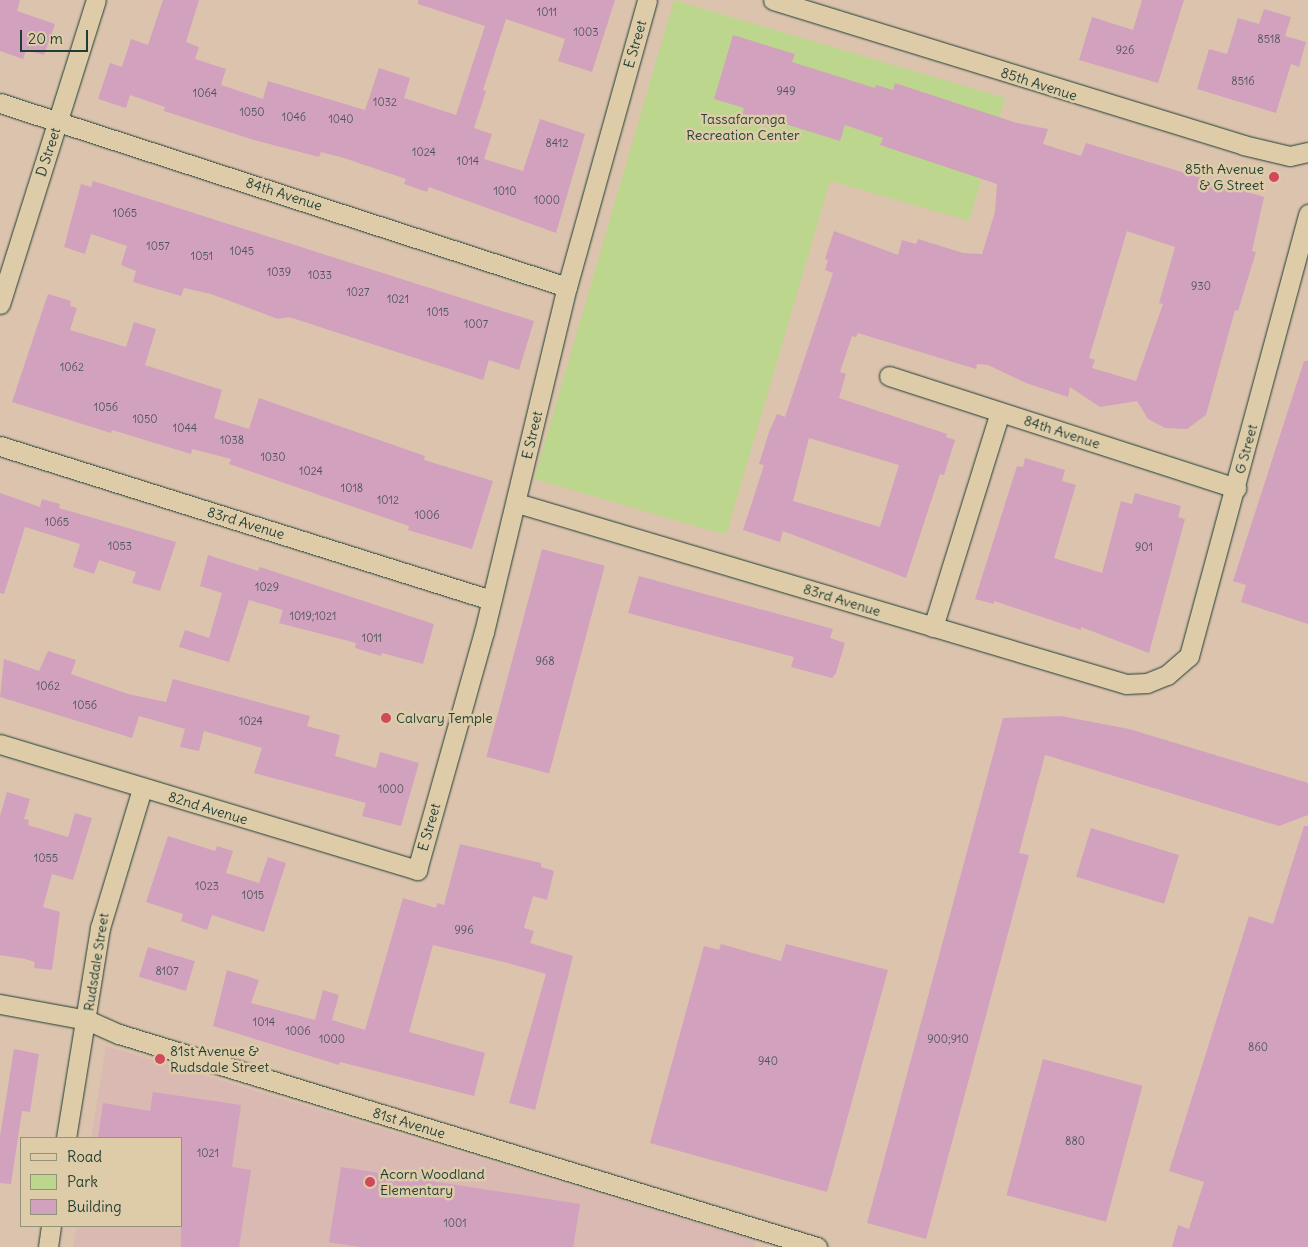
<!DOCTYPE html>
<html>
<head>
<meta charset="utf-8">
<style>
	body { margin:0 }
	#map { position:relative; width:1308px; height:1247px; overflow:hidden; background:#dcc3ad; font-family:Delius,sans-serif }
	div>[style] { position:absolute }
	.built>* { inset:0; background:#d9b9b2 }
	.green>* { inset:0; background:#bdd68d }
	.building>* { inset:0; background:#d2a1be; transform-origin:0 0 }
	.roads { filter:drop-shadow(0 0 1px #1f3d34) drop-shadow(0 0 1px #1f3d34) }
	.street>* { height:19px; margin:-9.5px; padding:0 9.5px; transform-origin:9.5px; border-radius:9.5px; background:#decca9 }
	.dots>* { width:14px; height:14px; translate:-50% -50%; box-sizing:border-box; border:2px solid #decca9; border-radius:50% }
	span { translate:-50% -50%; white-space:nowrap; text-align:center; line-height:1.15; -webkit-text-stroke:5px #decca9; paint-order:stroke }
	.number-label { font-size:11px; color:#4c5656 }
	.number-label span { -webkit-text-stroke-width:0 }
	.street-label { font-size:14px; color:#1f3d34 }
	.park-label { font-size:14px; color:#274538 }
	.poi-label { font-size:14px; color:#1f3d34 }
	.right { translate:-100% -50%; text-align:right }
	.left { translate:0 -50%; text-align:left }
	.legend { position:absolute; left:20px; top:1137px; width:162px; height:90px; box-sizing:border-box; background:#decca9; border:1px solid #92937a; margin:0; padding:6px 9px; list-style:none; font-size:15px; color:#1f3d34 }
	.legend li { display:flex; align-items:center; gap:10px; height:25px }
	.legend b { width:25px; border:1px solid #92937a }
	.scale { position:absolute; left:20px; top:30px; width:68px; height:22px; box-sizing:border-box; border:2px solid #1f3d34; border-top:0; padding-left:6px; font-size:15px; line-height:18px; white-space:nowrap; color:#1f3d34; -webkit-text-stroke:4px #decca9; paint-order:stroke }
</style>
</head>
<body>
<div id="map">
	<div class="built">
		<i style="clip-path:polygon(106px 1046px,756px 1241px,754px 1247px,73px 1247px,77px 1226px,181px 1226px,181px 1138px,91px 1138px)"></i>
	</div>
	<div class="green">
		<i style="clip-path:polygon(674px 0,1005px 98px,969px 221px,830px 181px,726px 535px,534px 479px)"></i>
	</div>
	<div class="building">
		<i style="clip-path:polygon(0 0,20px 0,17px 11px,55px 24px,44px 55px,26px 50px,23px 59px,0 51px)"></i>
		<i style="clip-path:polygon(163px 0,199px 0,186px 42px,199px 47px,195px 59px,226px 69px,221px 85px,263px 99px,268px 81px,365px 110px,379px 68px,410px 78px,404px 98px,456px 115px,485px 26px,418px 4px,418px 0,615px 0,592px 72px,558px 61px,565px 39px,506px 19px,483px 90px,486px 91px,474px 128px,492px 134px,484px 159px,523px 171px,540px 119px,585px 134px,556px 233px,429px 187px,427px 192px,404px 184px,406px 179px,344px 158px,321px 152px,319px 157px,254px 140px,164px 111px,165px 107px,130px 95px,126px 108px,98px 99px,110px 63px,122px 67px,131px 39px,148px 45px)"></i>
		<i style="clip-path:polygon(1142px 0,1184px 0,1158px 83px,1079px 60px,1092px 17px,1133px 30px)"></i>
		<i style="clip-path:polygon(1264px 9px,1291px 17px,1285px 36px,1306px 42px,1299px 67px,1291px 64px,1276px 113px,1197px 89px,1209px 49px,1227px 54px,1238px 18px,1259px 24px)"></i>
		<i style="clip-path:polygon(evenodd,733px 35px,795px 54px,792px 62px,875px 88px,876px 85px,893px 90px,895px 83px,1017px 123px,1048px 129px,1043px 144px,1081px 156px,1086px 143px,1264px 197px,1252px 251px,1256px 252px,1238px 311px,1235px 310px,1206px 415px,1187px 429px,1165px 428px,1148px 419px,1137px 401px,1100px 407px,1070px 387px,1068px 397px,1026px 383px,988px 365px,977px 364px,976px 369px,858px 333px,856px 337px,852px 336px,840px 372px,846px 374px,839px 398px,947px 434px,946px 437px,955px 440px,944px 475px,940px 474px,906px 578px,783px 531px,780px 542px,743px 530px,764px 465px,759px 464px,769px 432px,777px 414px,785px 417px,833px 273px,825px 270px,828px 260px,825px 259px,834px 231px,898px 255px,902px 240px,916px 244px,918px 239px,963px 253px,982px 254px,995px 212px,997px 184px,880px 145px,883px 138px,845px 125px,840px 141px,769px 119px,766px 127px,741px 119px,744px 108px,714px 99px,733px 35px,1127px 231px,1175px 247px,1159px 303px,1163px 304px,1136px 381px,1092px 368px,1095px 360px,1089px 358px,1127px 231px,733px 35px,809px 438px,899px 465px,880px 527px,793px 501px,809px 438px)"></i>
		<i style="clip-path:polygon(93px 181px,534px 321px,519px 370px,489px 360px,483px 380px,289px 317px,278px 319px,211px 294px,184px 288px,181px 296px,133px 282px,136px 271px,121px 265px,127px 246px,91px 234px,85px 254px,64px 247px,81px 184px,91px 187px)"></i>
		<i style="clip-path:polygon(48px 294px,71px 301px,70px 306px,77px 308px,70px 330px,126px 347px,134px 322px,156px 329px,145px 365px,222px 390px,214px 418px,249px 429px,259px 398px,425px 456px,424px 460px,493px 481px,472px 549px,408px 530px,409px 526px,229px 464px,231px 459px,192px 449px,191px 454px,112px 430px,111px 433px,12px 402px)"></i>
		<i style="clip-path:polygon(1304px 361px,1308px 361px,1308px 624px,1241px 602px,1246px 585px,1233px 581px)"></i>
		<i style="clip-path:polygon(1025px 458px,1065px 470px,1062px 481px,1076px 485px,1054px 558px,1102px 573px,1121px 501px,1132px 504px,1135px 493px,1181px 506px,1178px 517px,1185px 519px,1149px 653px,1081px 627px,1081px 630px,994px 601px,994px 604px,975px 599px,1017px 466px,1023px 467px)"></i>
		<i style="clip-path:polygon(0 493px,40px 507px,42px 499px,60px 504px,59px 508px,176px 542px,160px 591px,132px 583px,136px 572px,99px 560px,94px 574px,73px 567px,80px 544px,25px 527px,4px 594px,0 593px)"></i>
		<i style="left:542px;top:549px;width:65px;height:215px;rotate:15deg"></i>
		<i style="clip-path:polygon(208px 555px,258px 571px,260px 567px,434px 624px,423px 664px,382px 653px,381px 656px,355px 648px,356px 643px,279px 623px,283px 610px,249px 600px,229px 662px,179px 647px,185px 630px,209px 638px,222px 593px,200px 586px)"></i>
		<i style="clip-path:polygon(639px 576px,833px 629px,830px 638px,845px 643px,836px 673px,832px 678px,791px 667px,794px 657px,628px 613px)"></i>
		<i style="clip-path:polygon(48px 651px,76px 660px,71px 674px,128px 694px,166px 702px,173px 679px,310px 716px,307px 726px,340px 735px,335px 756px,376px 768px,380px 752px,419px 763px,401px 826px,362px 816px,366px 803px,254px 773px,262px 748px,204px 731px,199px 751px,180px 747px,185px 729px,139px 716px,132px 738px,0 697px,4px 659px,39px 671px)"></i>
		<i style="clip-path:polygon(1061px 716px,1129px 729px,1308px 783px,1308px 815px,1279px 826px,1045px 755px,1019px 853px,1029px 855px,926px 1239px,867px 1223px,1003px 718px)"></i>
		<i style="clip-path:polygon(7px 792px,30px 799px,24px 819px,29px 820px,28px 825px,68px 837px,75px 813px,92px 818px,73px 880px,52px 874px,43px 907px,60px 912px,52px 970px,34px 968px,35px 962px,25px 959px,0 955px,0 816px)"></i>
		<i style="clip-path:polygon(1304px 826px,1308px 826px,1308px 1247px,1172px 1247px,1178px 1225px,1189px 1229px,1204px 1182px,1169px 1171px,1249px 916px,1273px 924px)"></i>
		<i style="left:1091px;top:828px;width:92px;height:51px;rotate:17deg"></i>
		<i style="clip-path:polygon(168px 836px,215px 851px,217px 846px,233px 851px,226px 873px,259px 883px,268px 857px,286px 863px,264px 932px,212px 915px,207px 930px,181px 921px,183px 914px,146px 902px)"></i>
		<i style="clip-path:polygon(460px 844px,541px 863px,541px 867px,554px 871px,547px 900px,533px 896px,524px 928px,534px 931px,530px 943px,573px 956px,535px 1110px,509px 1103px,546px 974px,508px 963px,433px 945px,409px 1032px,485px 1053px,474px 1096px,340px 1062px,339px 1065px,213px 1026px,227px 970px,259px 980px,251px 1003px,315px 1020px,323px 990px,339px 995px,332px 1020px,365px 1030px,403px 898px,436px 908px,437px 903px,444px 905px)"></i>
		<i style="clip-path:polygon(721px 944px,781px 961px,786px 944px,888px 970px,827px 1192px,650px 1143px,704px 946px,719px 950px)"></i>
		<i style="left:148px;top:947px;width:49px;height:31px;rotate:17deg"></i>
		<i style="clip-path:polygon(14px 1049px,39px 1054px,30px 1112px,22px 1111px,11px 1184px,0 1183px,0 1136px)"></i>
		<i style="left:1043px;top:1059px;width:103px;height:141px;rotate:15deg"></i>
		<i style="clip-path:polygon(153px 1092px,241px 1105px,232px 1167px,251px 1170px,239px 1247px,181px 1247px,181px 1138px,98px 1138px,103px 1103px,150px 1111px)"></i>
		<i style="clip-path:polygon(341px 1167px,580px 1204px,573px 1247px,360px 1247px,329px 1242px)"></i>
	</div>
	<div class="roads">
		<div class="street">
			<i style="left:773px;top:0;width:492px;rotate:17.1deg"></i>
			<i style="left:1243px;top:145px;width:48px;rotate:13.2deg"></i>
			<i style="left:1290px;top:156px;width:18px;rotate:-13deg"></i>
			<i style="left:0;top:103px;width:596px;rotate:17.98deg"></i>
			<i style="left:0;top:304px;width:319px;rotate:-72.5deg"></i>
			<i style="left:889px;top:376px;width:365px;rotate:17.9deg"></i>
			<i style="left:0;top:446px;width:515px;rotate:17.41deg"></i>
			<i style="left:517px;top:503px;width:635px;rotate:16.55deg"></i>
			<i style="left:1126px;top:684px;width:21px;rotate:-3deg"></i>
			<i style="left:1147px;top:683px;width:22px;rotate:-22deg"></i>
			<i style="left:1167px;top:675px;width:29px;rotate:-41deg"></i>
			<i style="left:1189px;top:656px;width:458px;rotate:-74.9deg"></i>
			<i style="left:933px;top:627px;width:225px;rotate:-72.7deg"></i>
			<i style="left:0;top:744px;width:436px;rotate:16.8deg"></i>
			<i style="left:417px;top:870px;width:247px;rotate:-74.3deg"></i>
			<i style="left:484px;top:632px;width:355px;rotate:-76.5deg"></i>
			<i style="left:567px;top:287px;width:298px;rotate:-74.4deg"></i>
			<i style="left:0;top:1004px;width:88px;rotate:10.4deg"></i>
			<i style="left:87px;top:1020px;width:35px;rotate:24deg"></i>
			<i style="left:119px;top:1034px;width:730px;rotate:16.97deg"></i>
			<i style="left:66px;top:1138px;width:213px;rotate:-80.8deg"></i>
			<i style="left:100px;top:928px;width:145px;rotate:-73.2deg"></i>
			<i style="left:48px;top:1247px;width:21px;rotate:-82deg"></i>
		</div>
	</div>
	<div class="dots">
		<i style="left:1274px;top:177px;background:#d1495b"></i>
		<i style="left:386px;top:718px;background:#d1495b"></i>
		<i style="left:160px;top:1059px;background:#d1495b"></i>
		<i style="left:370px;top:1182px;background:#d1495b"></i>
	</div>
	<div class="number-label">
		<span style="left:547px;top:12px">1011</span>
		<span style="left:586px;top:32px">1003</span>
		<span style="left:1269px;top:39px">8518</span>
		<span style="left:1125px;top:50px">926</span>
		<span style="left:1243px;top:81px">8516</span>
		<span style="left:786px;top:91px">949</span>
		<span style="left:205px;top:93px">1064</span>
		<span style="left:385px;top:102px">1032</span>
		<span style="left:252px;top:112px">1050</span>
		<span style="left:294px;top:117px">1046</span>
		<span style="left:341px;top:119px">1040</span>
		<span style="left:557px;top:143px">8412</span>
		<span style="left:424px;top:152px">1024</span>
		<span style="left:468px;top:161px">1014</span>
		<span style="left:505px;top:191px">1010</span>
		<span style="left:547px;top:200px">1000</span>
		<span style="left:125px;top:213px">1065</span>
		<span style="left:158px;top:246px">1057</span>
		<span style="left:242px;top:251px">1045</span>
		<span style="left:202px;top:256px">1051</span>
		<span style="left:279px;top:272px">1039</span>
		<span style="left:320px;top:275px">1033</span>
		<span style="left:1201px;top:286px">930</span>
		<span style="left:358px;top:292px">1027</span>
		<span style="left:398px;top:299px">1021</span>
		<span style="left:438px;top:312px">1015</span>
		<span style="left:476px;top:324px">1007</span>
		<span style="left:72px;top:367px">1062</span>
		<span style="left:106px;top:407px">1056</span>
		<span style="left:145px;top:419px">1050</span>
		<span style="left:185px;top:428px">1044</span>
		<span style="left:232px;top:440px">1038</span>
		<span style="left:273px;top:457px">1030</span>
		<span style="left:311px;top:471px">1024</span>
		<span style="left:352px;top:488px">1018</span>
		<span style="left:388px;top:500px">1012</span>
		<span style="left:427px;top:515px">1006</span>
		<span style="left:57px;top:522px">1065</span>
		<span style="left:120px;top:546px">1053</span>
		<span style="left:1144px;top:547px">901</span>
		<span style="left:267px;top:587px">1029</span>
		<span style="left:313px;top:616px">1019;1021</span>
		<span style="left:372px;top:638px">1011</span>
		<span style="left:545px;top:661px">968</span>
		<span style="left:48px;top:686px">1062</span>
		<span style="left:85px;top:705px">1056</span>
		<span style="left:251px;top:721px">1024</span>
		<span style="left:391px;top:789px">1000</span>
		<span style="left:46px;top:858px">1055</span>
		<span style="left:207px;top:886px">1023</span>
		<span style="left:253px;top:895px">1015</span>
		<span style="left:464px;top:930px">996</span>
		<span style="left:167px;top:971px">8107</span>
		<span style="left:264px;top:1022px">1014</span>
		<span style="left:298px;top:1031px">1006</span>
		<span style="left:332px;top:1039px">1000</span>
		<span style="left:948px;top:1039px">900;910</span>
		<span style="left:1258px;top:1047px">860</span>
		<span style="left:768px;top:1061px">940</span>
		<span style="left:1075px;top:1141px">880</span>
		<span style="left:208px;top:1153px">1021</span>
		<span style="left:455px;top:1223px">1001</span>
	</div>
	<div class="street-label">
		<span style="left:635px;top:44px;rotate:-74deg">E Street</span>
		<span style="left:1039px;top:84px;rotate:18deg">85th Avenue</span>
		<span style="left:48px;top:152px;rotate:-72deg">D Street</span>
		<span style="left:284px;top:194px;rotate:18deg">84th Avenue</span>
		<span style="left:1062px;top:432px;rotate:18deg">84th Avenue</span>
		<span style="left:532px;top:435px;rotate:-77deg">E Street</span>
		<span style="left:1246px;top:449px;rotate:-75deg">G Street</span>
		<span style="left:246px;top:523px;rotate:17deg">83rd Avenue</span>
		<span style="left:842px;top:600px;rotate:17deg">83rd Avenue</span>
		<span style="left:208px;top:808px;rotate:17deg">82nd Avenue</span>
		<span style="left:429px;top:827px;rotate:-74deg">E Street</span>
		<span style="left:96px;top:962px;rotate:-81deg">Rudsdale Street</span>
		<span style="left:409px;top:1123px;rotate:17deg">81st Avenue</span>
	</div>
	<div class="park-label">
		<span style="left:743px;top:127px">Tassafaronga<br>Recreation Center</span>
	</div>
	<div class="poi-label">
		<span class="right" style="left:1264px;top:177px">85th Avenue<br>&amp; G Street</span>
		<span class="left" style="left:396px;top:718px">Calvary Temple</span>
		<span class="left" style="left:170px;top:1059px">81st Avenue &amp;<br>Rudsdale Street</span>
		<span class="left" style="left:380px;top:1182px">Acorn Woodland<br>Elementary</span>
	</div>
	<ul class="legend">
	<li><b style="height:6px;background:#decca9"></b>Road</li>
	<li><b style="height:14px;background:#bdd68d"></b>Park</li>
	<li><b style="height:14px;background:#d2a1be"></b>Building</li>
	</ul>
	<div class="scale">20 m</div>
</div>
</body>
</html>
